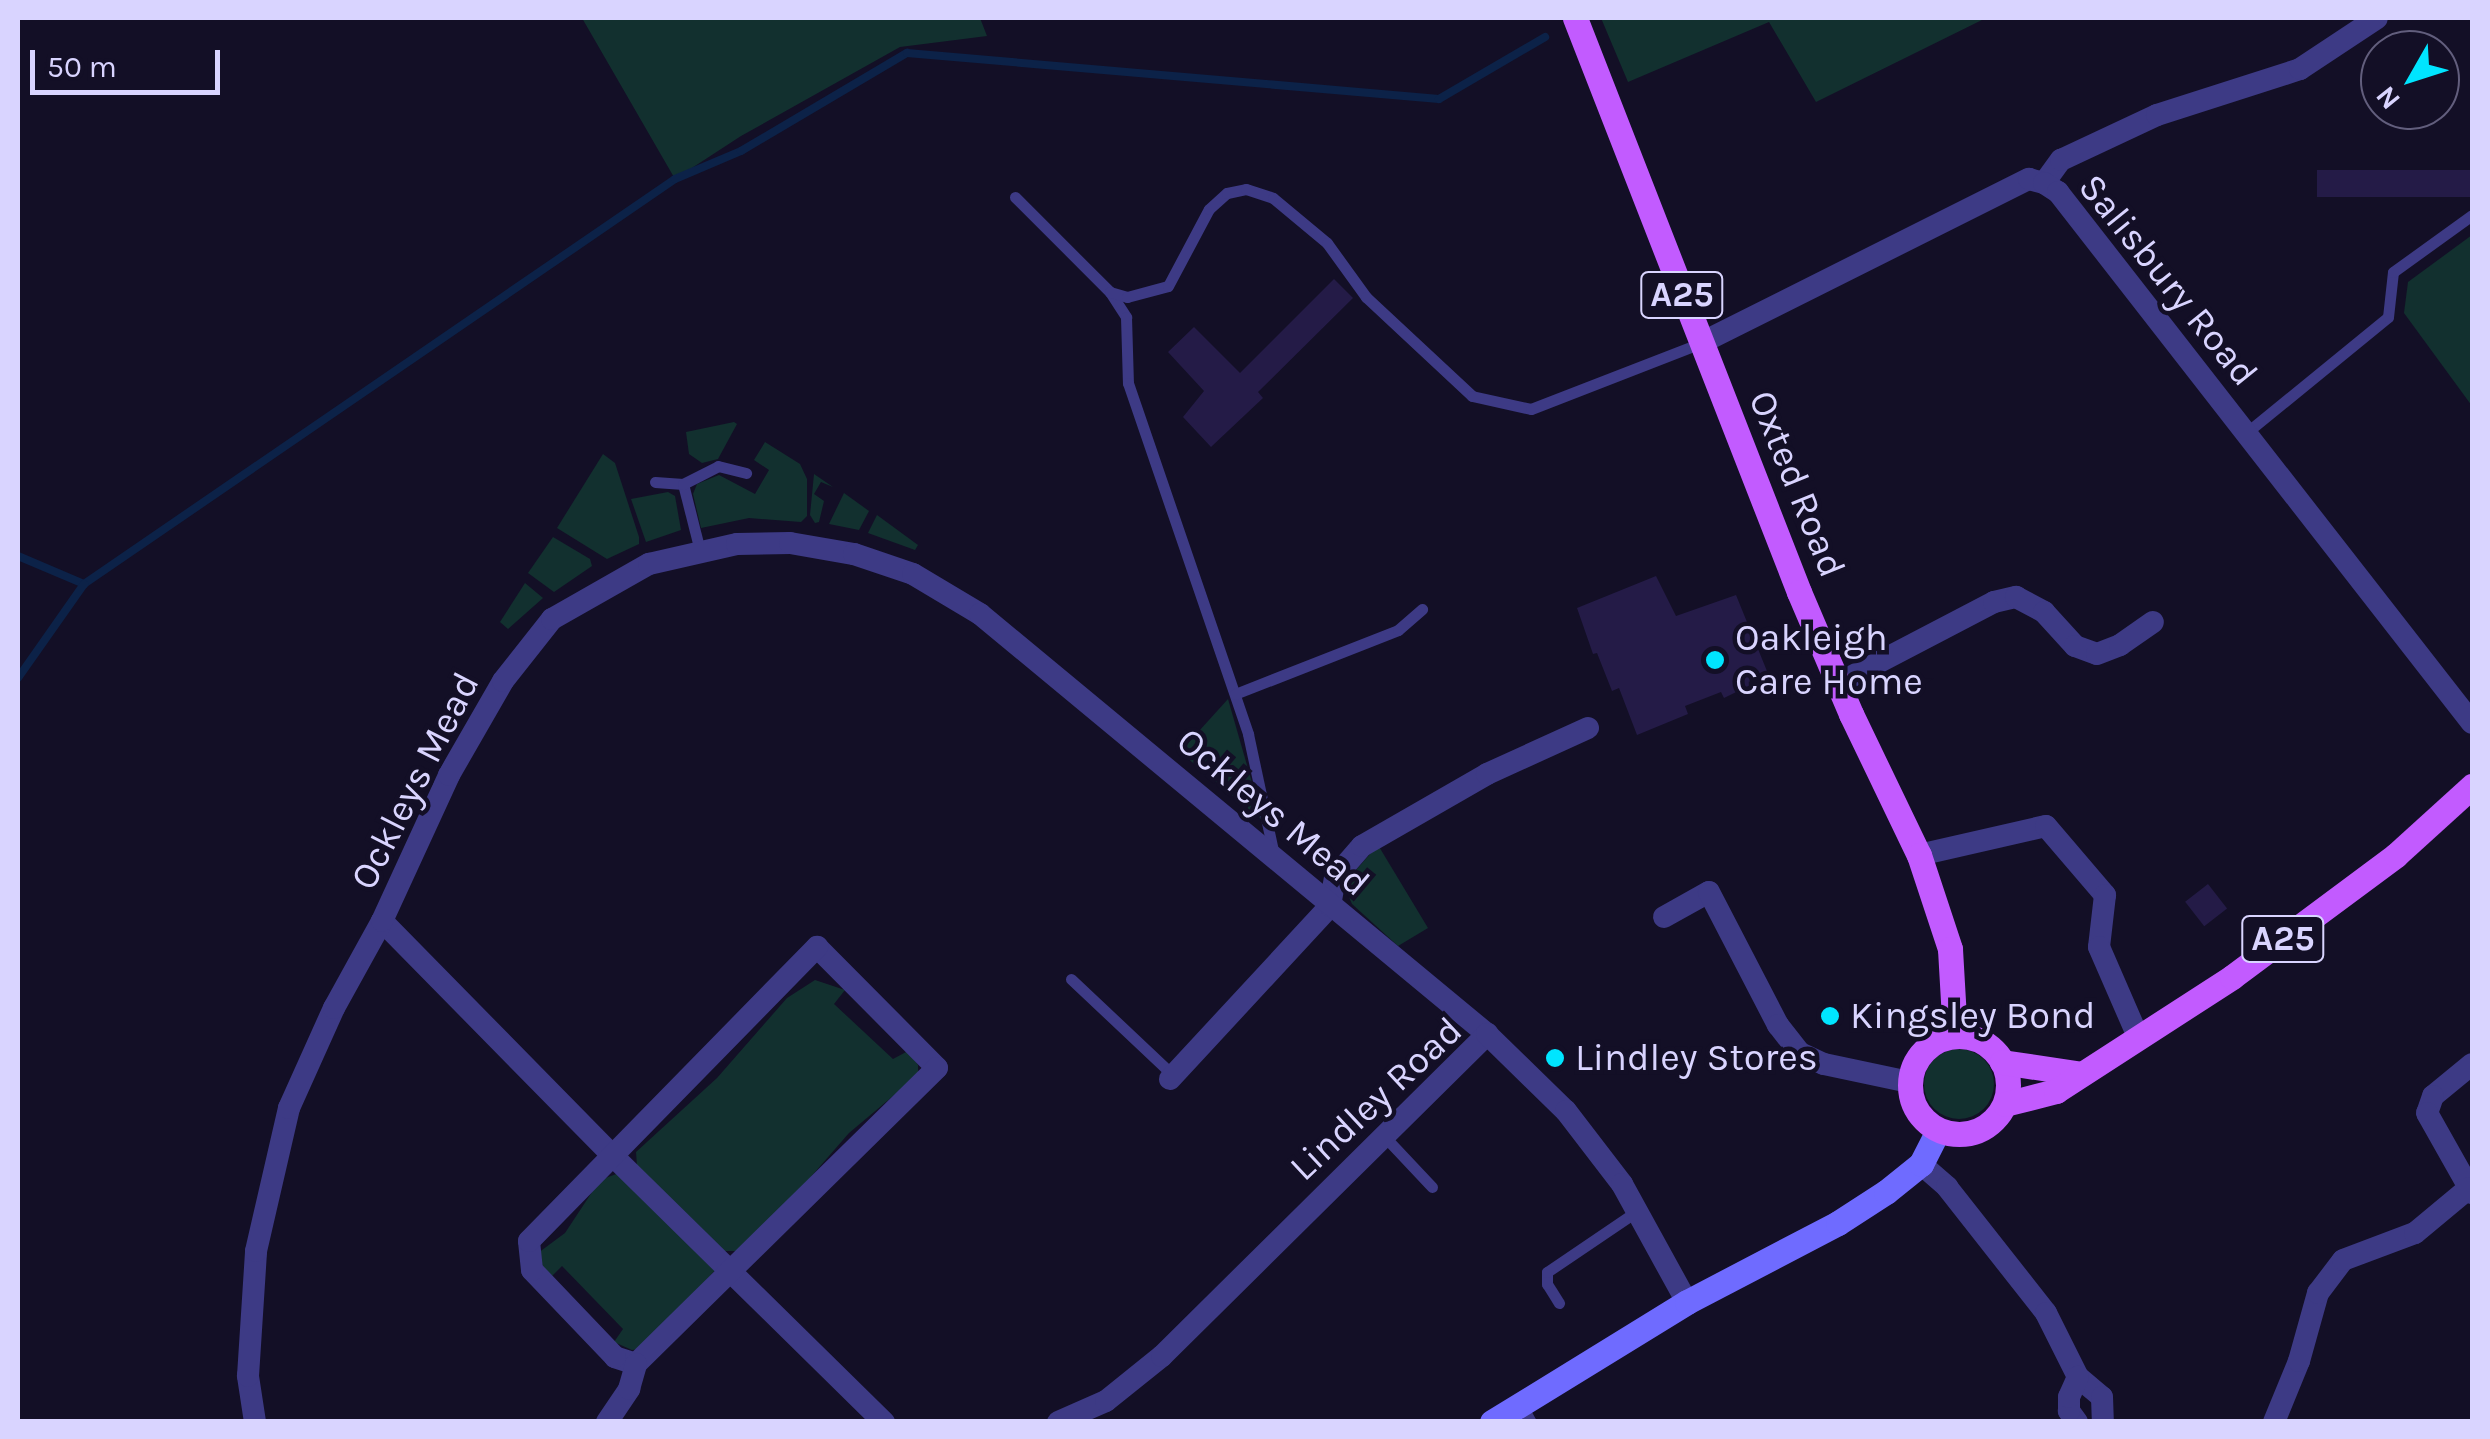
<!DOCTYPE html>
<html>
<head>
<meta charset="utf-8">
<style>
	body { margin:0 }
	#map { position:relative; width:2490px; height:1439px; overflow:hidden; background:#130f26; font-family:Karla,sans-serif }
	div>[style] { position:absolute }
	.green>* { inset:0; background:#12302f }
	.round { border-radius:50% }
	.stream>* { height:8px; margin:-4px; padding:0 4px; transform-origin:4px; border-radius:4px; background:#0c2248 }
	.building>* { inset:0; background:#241b47; transform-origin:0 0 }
	.service>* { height:11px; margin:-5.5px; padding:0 5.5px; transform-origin:5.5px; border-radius:5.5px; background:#3d3a85 }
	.minor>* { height:22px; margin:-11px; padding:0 11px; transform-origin:11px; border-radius:11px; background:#3d3a85 }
	.secondary>* { height:25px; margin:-12.5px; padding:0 12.5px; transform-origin:12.5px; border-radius:12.5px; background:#6f6bff }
	.primary>* { height:25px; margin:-12.5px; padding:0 12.5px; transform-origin:12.5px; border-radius:12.5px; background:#c25bff }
	.primary>.ring { margin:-12.5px; padding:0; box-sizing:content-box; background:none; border:25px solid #c25bff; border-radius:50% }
	.dots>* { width:28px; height:28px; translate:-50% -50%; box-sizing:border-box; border:5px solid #130f26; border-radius:50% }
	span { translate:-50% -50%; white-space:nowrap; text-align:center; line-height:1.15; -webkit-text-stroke:9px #130f26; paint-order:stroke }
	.shield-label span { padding:2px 8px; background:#130f26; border:2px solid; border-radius:8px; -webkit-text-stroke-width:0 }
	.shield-label { font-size:35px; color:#d9d4ff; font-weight:700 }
	.street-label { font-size:38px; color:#d9d4ff }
	.poi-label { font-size:38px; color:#d9d4ff }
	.left { translate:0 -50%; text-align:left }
	.frame { position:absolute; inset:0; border:20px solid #d9d4ff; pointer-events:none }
	.north { position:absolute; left:2360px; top:30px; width:100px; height:100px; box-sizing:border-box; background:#130f26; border:2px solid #625e7d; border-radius:50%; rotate:231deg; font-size:28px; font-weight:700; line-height:40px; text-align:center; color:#d9d4ff }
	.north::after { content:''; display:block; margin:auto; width:35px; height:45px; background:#00e5ff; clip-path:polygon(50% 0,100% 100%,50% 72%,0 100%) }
	.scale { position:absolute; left:30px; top:50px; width:190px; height:45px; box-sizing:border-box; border:5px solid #d9d4ff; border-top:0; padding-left:12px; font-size:30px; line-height:35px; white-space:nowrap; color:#d9d4ff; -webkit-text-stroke:8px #130f26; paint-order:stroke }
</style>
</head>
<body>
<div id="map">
	<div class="green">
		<i style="clip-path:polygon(582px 18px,980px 18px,987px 36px,900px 47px,741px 136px,675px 179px)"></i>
		<i style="clip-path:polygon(1601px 18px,1986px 18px,1816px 102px,1769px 22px,1628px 82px)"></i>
		<i style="clip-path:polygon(2472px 235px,2472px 406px,2404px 313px,2408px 282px)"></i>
		<i style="clip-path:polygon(734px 422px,737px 424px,718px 459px,702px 463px,689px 454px,686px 432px)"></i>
		<i style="clip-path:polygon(765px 442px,800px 464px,807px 479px,807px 516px,801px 522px,749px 518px,701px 528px,693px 494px,697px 484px,719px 475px,755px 494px,769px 470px,754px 460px)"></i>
		<i style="clip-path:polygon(603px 454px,615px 463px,639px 537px,639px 544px,607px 559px,557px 528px)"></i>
		<i style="clip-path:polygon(814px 474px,833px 487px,821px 482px,814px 494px,824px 501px,819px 522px,815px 523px,810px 515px)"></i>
		<i style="clip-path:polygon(668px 492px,675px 496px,681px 530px,646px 542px,631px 499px)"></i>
		<i style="clip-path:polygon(844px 493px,869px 511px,859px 530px,829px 524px)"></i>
		<i style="clip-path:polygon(877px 515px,918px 545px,915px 550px,868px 533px)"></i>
		<i style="clip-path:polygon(553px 537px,590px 559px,592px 566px,554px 592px,528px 573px)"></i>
		<i style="clip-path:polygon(525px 583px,543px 598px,508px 629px,500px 622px)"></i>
		<i style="clip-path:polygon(1228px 699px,1263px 821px,1180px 752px)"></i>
		<i style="clip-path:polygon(1378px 845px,1428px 928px,1398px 946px,1352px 904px,1346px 890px,1348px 879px)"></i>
		<i style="clip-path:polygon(815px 980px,845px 990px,834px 1004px,893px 1059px,908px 1051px,918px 1065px,918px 1075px,849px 1133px,788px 1203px,738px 1251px,724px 1251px,637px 1166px,636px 1152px,717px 1078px,787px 998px)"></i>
		<i class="round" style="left:1924px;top:1049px;width:70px;height:70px"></i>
		<i style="clip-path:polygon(619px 1173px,716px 1269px,646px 1348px,632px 1350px,614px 1342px,623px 1329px,562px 1266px,552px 1276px,544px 1270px,538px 1253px,565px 1233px,600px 1180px)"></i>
	</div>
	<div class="stream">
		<i style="left:18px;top:556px;width:72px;rotate:23deg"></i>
		<i style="left:84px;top:584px;width:716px;rotate:-34.42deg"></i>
		<i style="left:675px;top:179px;width:72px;rotate:-23deg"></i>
		<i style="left:741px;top:151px;width:193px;rotate:-30.6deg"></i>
		<i style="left:907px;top:53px;width:534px;rotate:4.94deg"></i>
		<i style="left:1439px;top:99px;width:123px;rotate:-30.3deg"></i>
		<i style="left:18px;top:678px;width:115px;rotate:-54.9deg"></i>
	</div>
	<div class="building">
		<i style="left:2472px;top:170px;width:27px;height:155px;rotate:90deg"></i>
		<i style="clip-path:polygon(1334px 279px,1353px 298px,1258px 392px,1263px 398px,1211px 447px,1183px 417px,1204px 391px,1168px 352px,1194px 327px,1240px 373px)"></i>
		<i style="clip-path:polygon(1656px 576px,1676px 616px,1736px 595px,1769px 676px,1724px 698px,1721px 692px,1685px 706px,1688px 714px,1637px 735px,1619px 688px,1612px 691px,1597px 653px,1593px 654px,1577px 608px)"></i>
		<i style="left:2208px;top:884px;width:31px;height:29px;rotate:52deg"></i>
	</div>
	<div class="service">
		<i style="left:1015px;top:197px;width:134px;rotate:45deg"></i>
		<i style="left:1110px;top:292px;width:30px;rotate:57deg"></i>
		<i style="left:1126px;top:317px;width:66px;rotate:88.3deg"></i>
		<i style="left:1128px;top:383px;width:371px;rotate:71.1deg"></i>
		<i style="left:1248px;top:734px;width:120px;rotate:77.9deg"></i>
		<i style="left:1110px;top:292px;width:18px;rotate:16deg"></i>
		<i style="left:1127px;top:297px;width:42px;rotate:-15deg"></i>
		<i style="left:1168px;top:286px;width:87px;rotate:-62deg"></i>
		<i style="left:1209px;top:209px;width:24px;rotate:-42deg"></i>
		<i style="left:1227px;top:193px;width:19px;rotate:-12deg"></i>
		<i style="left:1246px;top:189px;width:28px;rotate:18deg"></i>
		<i style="left:1273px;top:198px;width:70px;rotate:39.8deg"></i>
		<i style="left:1327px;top:243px;width:67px;rotate:54.2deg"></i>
		<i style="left:1366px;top:297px;width:145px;rotate:43deg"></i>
		<i style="left:1472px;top:396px;width:60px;rotate:12.4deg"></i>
		<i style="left:1531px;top:409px;width:182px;rotate:-21.2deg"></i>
		<i style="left:2246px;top:433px;width:183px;rotate:-39.2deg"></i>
		<i style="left:2388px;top:317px;width:45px;rotate:-83.7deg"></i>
		<i style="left:2393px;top:272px;width:97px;rotate:-35.8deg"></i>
		<i style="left:655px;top:482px;width:28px;rotate:4deg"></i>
		<i style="left:700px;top:551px;width:69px;rotate:-104.2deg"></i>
		<i style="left:683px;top:484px;width:39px;rotate:-27deg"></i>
		<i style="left:718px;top:466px;width:29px;rotate:14deg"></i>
		<i style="left:1235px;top:694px;width:175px;rotate:-21.4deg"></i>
		<i style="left:1398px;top:630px;width:32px;rotate:-41deg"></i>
		<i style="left:1071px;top:979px;width:141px;rotate:43.3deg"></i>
		<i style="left:1384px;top:1136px;width:70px;rotate:46.7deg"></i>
		<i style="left:1559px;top:1303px;width:22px;rotate:-122deg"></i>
		<i style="left:1547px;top:1284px;width:12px;rotate:-90deg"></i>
		<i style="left:1547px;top:1272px;width:109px;rotate:-34.1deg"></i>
		<i style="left:1521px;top:1404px;width:21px;rotate:61deg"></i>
	</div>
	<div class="minor">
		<i style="left:2044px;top:183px;width:29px;rotate:-54deg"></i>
		<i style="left:2061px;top:160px;width:106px;rotate:-25.1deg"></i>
		<i style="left:2157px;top:115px;width:150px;rotate:-17.8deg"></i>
		<i style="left:2300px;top:69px;width:92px;rotate:-33.5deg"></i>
		<i style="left:1701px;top:343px;width:367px;rotate:-26.6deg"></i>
		<i style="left:2029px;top:179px;width:16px;rotate:15deg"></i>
		<i style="left:2044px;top:183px;width:17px;rotate:33deg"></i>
		<i style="left:2058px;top:192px;width:673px;rotate:52.06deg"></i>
		<i style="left:1839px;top:683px;width:175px;rotate:-27.6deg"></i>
		<i style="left:1994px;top:602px;width:23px;rotate:-13deg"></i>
		<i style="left:2016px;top:597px;width:32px;rotate:28deg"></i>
		<i style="left:2044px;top:612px;width:46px;rotate:47.6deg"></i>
		<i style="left:2075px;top:646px;width:23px;rotate:20deg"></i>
		<i style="left:2097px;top:654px;width:25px;rotate:-21deg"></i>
		<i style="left:2120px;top:645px;width:40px;rotate:-34.9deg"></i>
		<i style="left:1919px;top:855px;width:130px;rotate:-12.9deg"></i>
		<i style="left:2046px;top:826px;width:91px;rotate:49.5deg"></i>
		<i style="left:2105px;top:895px;width:52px;rotate:96.6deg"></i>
		<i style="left:2099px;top:947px;width:100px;rotate:66.5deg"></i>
		<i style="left:1664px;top:917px;width:51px;rotate:-29.1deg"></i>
		<i style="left:1709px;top:892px;width:150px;rotate:62.6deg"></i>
		<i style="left:1778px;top:1025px;width:36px;rotate:52deg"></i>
		<i style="left:1800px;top:1053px;width:26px;rotate:25deg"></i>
		<i style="left:1824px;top:1064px;width:87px;rotate:12deg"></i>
		<i style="left:382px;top:921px;width:330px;rotate:45.5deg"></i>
		<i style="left:613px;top:1156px;width:380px;rotate:44.5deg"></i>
		<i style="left:817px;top:947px;width:170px;rotate:45.2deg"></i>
		<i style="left:937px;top:1068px;width:422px;rotate:135.5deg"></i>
		<i style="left:636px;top:1364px;width:22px;rotate:-162deg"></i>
		<i style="left:615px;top:1357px;width:120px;rotate:-133.7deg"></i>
		<i style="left:532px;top:1270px;width:29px;rotate:-96deg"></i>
		<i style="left:529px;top:1241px;width:412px;rotate:-45.6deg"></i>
		<i style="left:2472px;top:1064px;width:50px;rotate:140.6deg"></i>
		<i style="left:2433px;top:1096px;width:18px;rotate:109deg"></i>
		<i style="left:2427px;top:1113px;width:92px;rotate:60.6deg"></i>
		<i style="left:1170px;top:1079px;width:236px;rotate:-47.2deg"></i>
		<i style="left:1330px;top:906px;width:29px;rotate:-80deg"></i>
		<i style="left:1335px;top:877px;width:41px;rotate:-48.9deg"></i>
		<i style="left:1362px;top:846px;width:144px;rotate:-29.9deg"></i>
		<i style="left:1487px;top:774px;width:111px;rotate:-24.5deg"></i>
		<i style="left:1921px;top:1164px;width:35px;rotate:41deg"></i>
		<i style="left:1947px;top:1187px;width:160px;rotate:51.8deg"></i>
		<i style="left:2046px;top:1313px;width:72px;rotate:63.4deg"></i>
		<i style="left:2078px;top:1377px;width:31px;rotate:40deg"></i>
		<i style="left:2102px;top:1397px;width:25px;rotate:88deg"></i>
		<i style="left:255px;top:1422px;width:47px;rotate:-98.7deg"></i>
		<i style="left:248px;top:1376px;width:125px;rotate:-86.3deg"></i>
		<i style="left:256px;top:1251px;width:147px;rotate:-77deg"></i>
		<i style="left:289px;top:1108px;width:110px;rotate:-65.8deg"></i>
		<i style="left:334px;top:1008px;width:99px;rotate:-61.1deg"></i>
		<i style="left:382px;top:921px;width:161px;rotate:-65.3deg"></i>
		<i style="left:449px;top:775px;width:108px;rotate:-60.1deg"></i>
		<i style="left:503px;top:681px;width:79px;rotate:-51.7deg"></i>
		<i style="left:552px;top:619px;width:112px;rotate:-29.6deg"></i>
		<i style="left:649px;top:564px;width:90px;rotate:-12.8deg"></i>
		<i style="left:737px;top:544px;width:53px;rotate:-1.1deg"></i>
		<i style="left:790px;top:543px;width:65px;rotate:9.8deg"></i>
		<i style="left:854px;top:554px;width:62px;rotate:18.7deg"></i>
		<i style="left:913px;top:574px;width:78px;rotate:30.8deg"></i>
		<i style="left:980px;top:614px;width:658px;rotate:39.64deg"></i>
		<i style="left:607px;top:1422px;width:40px;rotate:-56deg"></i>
		<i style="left:629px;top:1389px;width:26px;rotate:-74deg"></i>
		<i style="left:1058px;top:1422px;width:52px;rotate:-23.6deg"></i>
		<i style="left:1106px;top:1401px;width:72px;rotate:-38.8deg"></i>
		<i style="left:1162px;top:1356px;width:458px;rotate:-44.7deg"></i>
		<i style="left:1487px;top:1034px;width:110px;rotate:44.3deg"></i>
		<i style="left:1566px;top:1111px;width:92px;rotate:52.5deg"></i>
		<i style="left:1622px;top:1184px;width:135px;rotate:61.2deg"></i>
		<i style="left:2077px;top:1422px;width:14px;rotate:-126deg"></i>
		<i style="left:2069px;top:1411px;width:14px;rotate:-90deg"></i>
		<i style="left:2069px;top:1397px;width:22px;rotate:-66deg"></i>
		<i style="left:2274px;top:1422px;width:66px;rotate:-67.7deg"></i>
		<i style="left:2299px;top:1361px;width:71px;rotate:-74.4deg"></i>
		<i style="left:2318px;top:1293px;width:41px;rotate:-52.9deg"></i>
		<i style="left:2343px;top:1260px;width:77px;rotate:-20.6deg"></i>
		<i style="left:2415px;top:1233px;width:70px;rotate:-39.8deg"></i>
	</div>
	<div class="secondary">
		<i style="left:1492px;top:1422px;width:229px;rotate:-31.6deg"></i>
		<i style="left:1687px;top:1302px;width:170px;rotate:-27.6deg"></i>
		<i style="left:1838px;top:1223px;width:57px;rotate:-32.9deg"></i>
		<i style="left:1886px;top:1192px;width:45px;rotate:-38.7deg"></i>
		<i style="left:1921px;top:1164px;width:38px;rotate:-63deg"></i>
	</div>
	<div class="primary">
		<i style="left:1575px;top:18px;width:616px;rotate:68.68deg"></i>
		<i style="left:1799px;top:592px;width:133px;rotate:66.9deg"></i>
		<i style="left:1851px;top:714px;width:157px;rotate:64.3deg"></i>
		<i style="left:1919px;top:855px;width:99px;rotate:71.7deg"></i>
		<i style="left:1950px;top:949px;width:87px;rotate:86.7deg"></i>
		<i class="ring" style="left:1910px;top:1036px;width:73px;height:73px"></i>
		<i style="left:2002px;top:1062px;width:80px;rotate:8.6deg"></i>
		<i style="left:2005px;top:1104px;width:53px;rotate:-14.3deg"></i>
		<i style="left:2056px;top:1091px;width:210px;rotate:-32.9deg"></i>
		<i style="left:2232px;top:977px;width:204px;rotate:-36.6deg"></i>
		<i style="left:2396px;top:855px;width:103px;rotate:-42.2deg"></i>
	</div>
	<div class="dots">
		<i style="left:1715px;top:660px;background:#00e5ff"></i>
		<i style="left:1830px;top:1016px;background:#00e5ff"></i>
		<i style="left:1555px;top:1058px;background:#00e5ff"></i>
	</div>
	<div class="shield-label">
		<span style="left:1682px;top:295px">A25</span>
		<span style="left:2283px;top:939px">A25</span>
	</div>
	<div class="street-label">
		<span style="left:2168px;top:280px;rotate:51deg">Salisbury Road</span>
		<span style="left:1797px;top:484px;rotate:68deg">Oxted Road</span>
		<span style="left:415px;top:781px;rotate:-63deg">Ockleys Mead</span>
		<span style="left:1273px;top:812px;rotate:40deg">Ockleys Mead</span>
		<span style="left:1376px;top:1099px;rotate:-43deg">Lindley Road</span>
	</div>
	<div class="poi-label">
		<span class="left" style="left:1735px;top:660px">Oakleigh<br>Care Home</span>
		<span class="left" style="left:1850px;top:1016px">Kingsley Bond</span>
		<span class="left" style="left:1575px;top:1058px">Lindley Stores</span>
	</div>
	<div class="frame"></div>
	<div class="north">N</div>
	<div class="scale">50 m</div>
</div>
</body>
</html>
